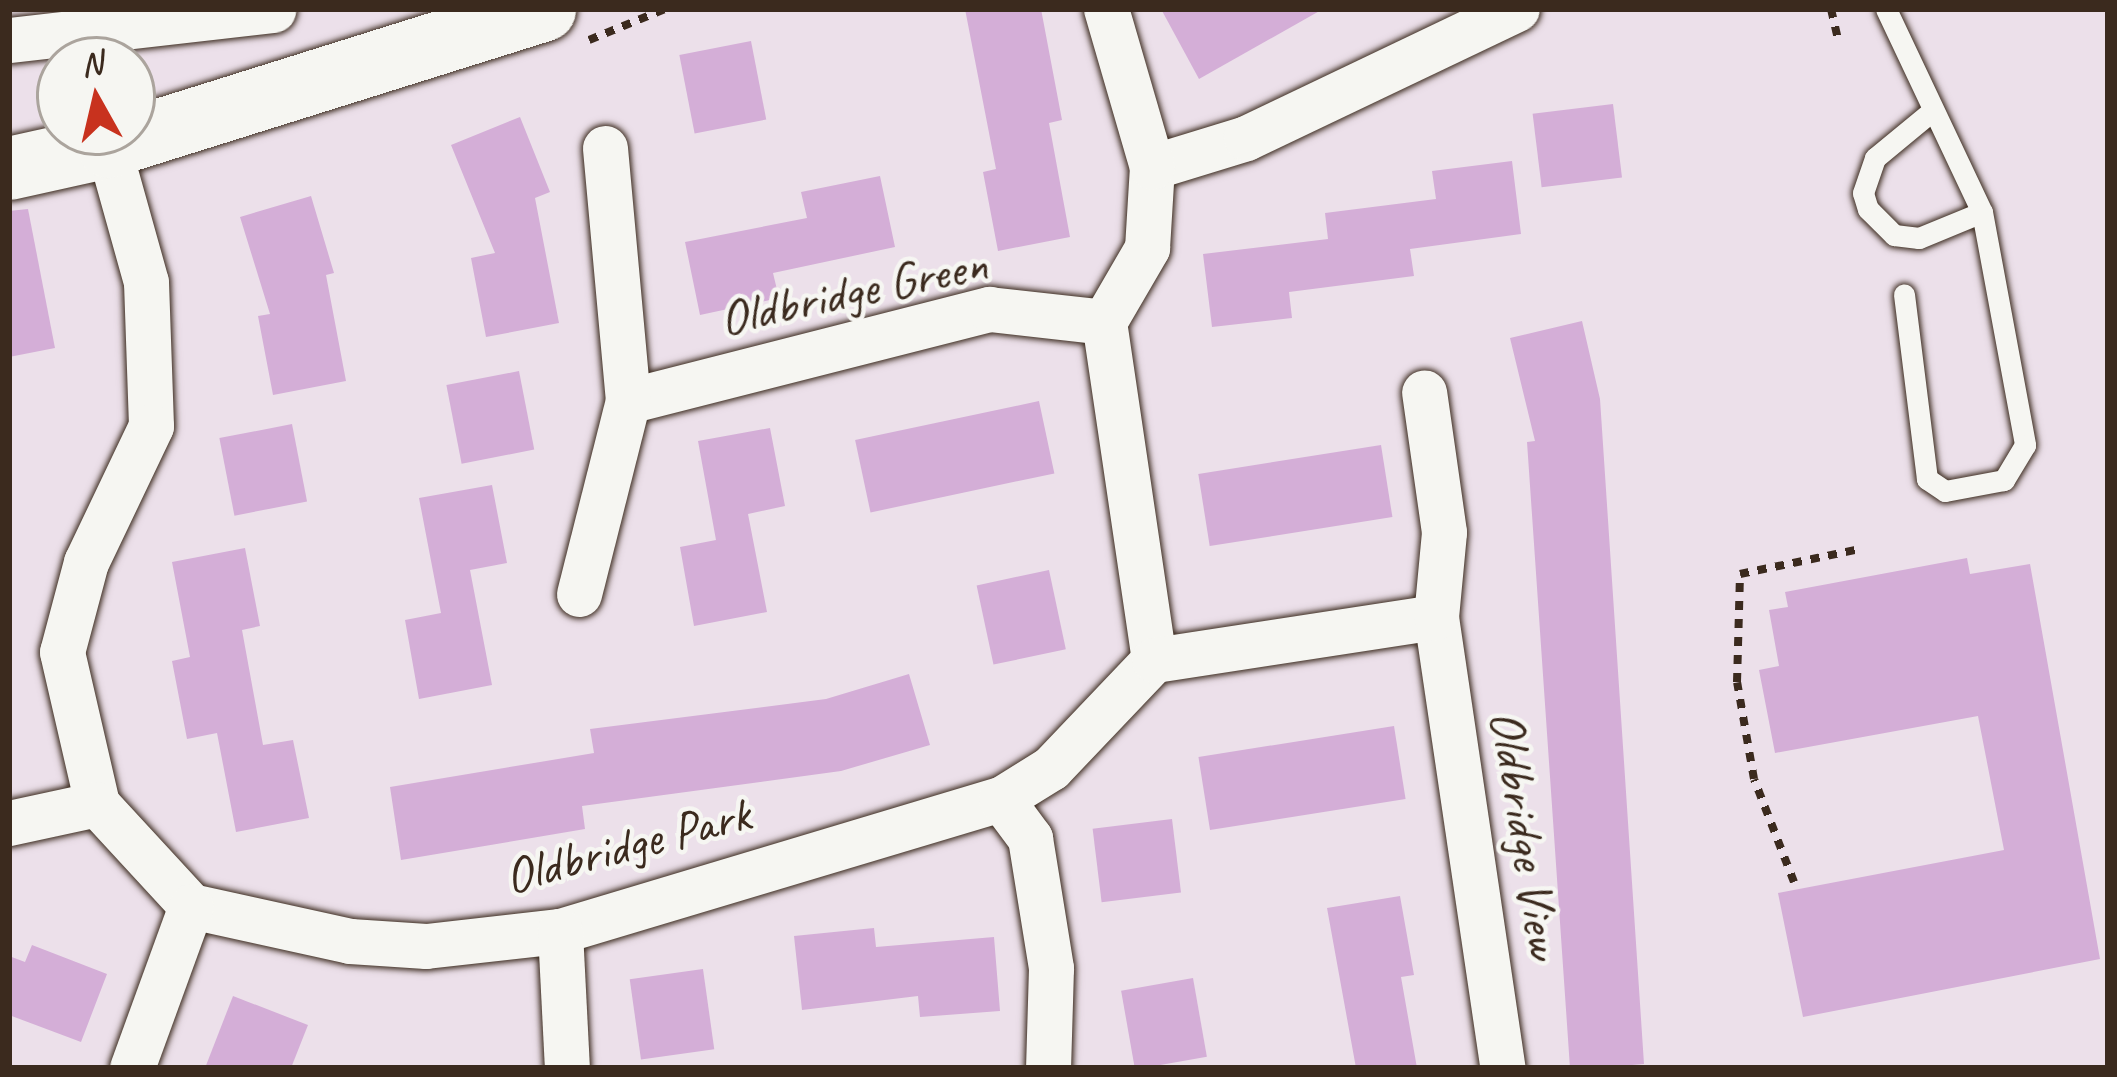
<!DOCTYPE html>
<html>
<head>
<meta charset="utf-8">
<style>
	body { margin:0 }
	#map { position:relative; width:2117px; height:1077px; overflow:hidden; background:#ece0ea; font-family:Caveat,sans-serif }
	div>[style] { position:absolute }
	.building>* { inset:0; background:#d4aed7; transform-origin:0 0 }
	.path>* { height:8px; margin-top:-4px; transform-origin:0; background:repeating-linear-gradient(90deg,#3b2a1e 0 9px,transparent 0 18px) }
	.roads { filter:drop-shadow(0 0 3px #3b2a1e) drop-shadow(0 0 3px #3b2a1e) }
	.lane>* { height:21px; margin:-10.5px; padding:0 10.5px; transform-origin:10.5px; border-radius:10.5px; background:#f6f6f2 }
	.street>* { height:45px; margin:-22.5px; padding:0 22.5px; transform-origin:22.5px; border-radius:22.5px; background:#f6f6f2 }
	.secondary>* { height:63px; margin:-31.5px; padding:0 31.5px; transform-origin:31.5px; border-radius:31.5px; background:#f6f6f2 }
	span { translate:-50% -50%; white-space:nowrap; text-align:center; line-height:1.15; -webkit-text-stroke:9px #f6f6f2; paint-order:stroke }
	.street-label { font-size:51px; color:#3b2a1e }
	.frame { position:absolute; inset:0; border:12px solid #3b2a1e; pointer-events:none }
	.north { position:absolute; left:36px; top:36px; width:120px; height:120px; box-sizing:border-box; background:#f6f6f2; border:3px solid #aba49d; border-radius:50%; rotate:352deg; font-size:33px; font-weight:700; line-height:48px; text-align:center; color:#3b2a1e }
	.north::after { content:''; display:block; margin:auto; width:42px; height:54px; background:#c8321e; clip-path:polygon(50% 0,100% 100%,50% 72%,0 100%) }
</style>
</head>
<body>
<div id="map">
	<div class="building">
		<i style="clip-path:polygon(965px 9px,1041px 9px,1062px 120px,1049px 123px,1070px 237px,998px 251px,983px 172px,996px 169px)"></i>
		<i style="clip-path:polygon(1161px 9px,1323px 9px,1199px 79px)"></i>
		<i style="left:751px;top:41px;width:80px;height:73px;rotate:79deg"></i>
		<i style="left:1613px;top:104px;width:74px;height:81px;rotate:83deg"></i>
		<i style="clip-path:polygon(520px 117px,550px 192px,535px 198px,559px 323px,486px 337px,471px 258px,495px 253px,451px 145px)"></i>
		<i style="clip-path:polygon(1512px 161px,1521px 234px,1410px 249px,1414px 276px,1289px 292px,1292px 318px,1212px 327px,1203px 254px,1328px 239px,1325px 213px,1436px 199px,1432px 171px)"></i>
		<i style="clip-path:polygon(880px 176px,895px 247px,773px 273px,779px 298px,700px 315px,685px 242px,807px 218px,801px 192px)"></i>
		<i style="clip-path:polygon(311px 196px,334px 273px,326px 275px,346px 381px,273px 395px,258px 316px,270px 314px,240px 217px)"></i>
		<i style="clip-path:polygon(28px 209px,55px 348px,9px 357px,9px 211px)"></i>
		<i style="clip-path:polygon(1582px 321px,1600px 399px,1644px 1064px,1596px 1068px,1570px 1068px,1527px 442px,1535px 441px,1510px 338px)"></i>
		<i style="left:519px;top:371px;width:80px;height:74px;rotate:79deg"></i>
		<i style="left:1039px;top:401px;width:74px;height:188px;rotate:78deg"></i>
		<i style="left:292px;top:424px;width:79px;height:74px;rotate:79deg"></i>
		<i style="clip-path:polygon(770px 428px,785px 506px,748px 514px,767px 612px,694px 626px,680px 547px,716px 540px,698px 441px)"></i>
		<i style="left:1381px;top:445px;width:73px;height:185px;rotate:81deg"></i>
		<i style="clip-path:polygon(492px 485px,507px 563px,470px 570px,492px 685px,419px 699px,405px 620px,441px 613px,419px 498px)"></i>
		<i style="clip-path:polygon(245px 548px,260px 626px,242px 630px,263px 745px,293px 740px,309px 818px,236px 832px,217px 733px,187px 739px,172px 661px,190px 657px,172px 562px)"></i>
		<i style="clip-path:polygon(1967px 558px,1970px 574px,2030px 564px,2100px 959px,1803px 1017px,1778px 893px,2004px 850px,1978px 716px,1775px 753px,1759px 670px,1779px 666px,1769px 610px,1788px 607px,1785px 592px)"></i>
		<i style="left:1049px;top:570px;width:81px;height:74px;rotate:78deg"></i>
		<i style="clip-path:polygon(909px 674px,930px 745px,841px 771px,582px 806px,585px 829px,401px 860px,390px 787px,594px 753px,590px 729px,826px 699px)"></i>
		<i style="left:1394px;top:726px;width:74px;height:198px;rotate:81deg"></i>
		<i style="left:1172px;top:819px;width:74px;height:80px;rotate:83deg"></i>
		<i style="clip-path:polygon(1400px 896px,1414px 975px,1401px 977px,1417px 1068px,1356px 1068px,1327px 908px)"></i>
		<i style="clip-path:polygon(874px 928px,876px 947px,994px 937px,1000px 1011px,920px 1017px,918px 996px,802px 1010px,794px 936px)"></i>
		<i style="clip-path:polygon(32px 945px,107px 974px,81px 1042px,9px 1015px,9px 956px,25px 962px)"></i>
		<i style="left:703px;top:969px;width:81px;height:74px;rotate:82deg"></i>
		<i style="left:1193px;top:978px;width:80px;height:73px;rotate:80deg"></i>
		<i style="clip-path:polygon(233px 996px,308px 1025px,291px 1068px,205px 1068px)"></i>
	</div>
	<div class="path">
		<i style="left:1831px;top:9px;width:31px;rotate:77deg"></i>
		<i style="left:589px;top:40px;width:82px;rotate:-22.2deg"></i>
		<i style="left:1794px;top:882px;width:110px;rotate:-111.2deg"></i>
		<i style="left:1754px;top:779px;width:98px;rotate:-99.9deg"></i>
		<i style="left:1737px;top:682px;width:108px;rotate:-88.4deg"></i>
		<i style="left:1740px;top:574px;width:123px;rotate:-11.8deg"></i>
	</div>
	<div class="roads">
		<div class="lane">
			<i style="left:1886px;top:9px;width:225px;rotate:64.7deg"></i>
			<i style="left:1982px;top:212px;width:237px;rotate:79.5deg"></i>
			<i style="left:2025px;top:445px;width:41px;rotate:121deg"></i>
			<i style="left:2004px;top:480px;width:60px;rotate:169.4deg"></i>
			<i style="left:1945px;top:491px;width:22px;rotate:-146deg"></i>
			<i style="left:1927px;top:479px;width:186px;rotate:-97.1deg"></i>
			<i style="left:1932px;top:111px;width:74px;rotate:140.5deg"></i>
			<i style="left:1875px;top:158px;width:37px;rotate:109deg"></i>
			<i style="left:1863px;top:193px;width:17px;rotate:73deg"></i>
			<i style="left:1868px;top:209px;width:37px;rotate:45deg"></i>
			<i style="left:1894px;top:235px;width:25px;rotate:7deg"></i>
			<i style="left:1919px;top:238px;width:68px;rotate:-22.4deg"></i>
		</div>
		<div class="street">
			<i style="left:9px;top:40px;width:266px;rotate:-6.5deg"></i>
			<i style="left:108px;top:146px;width:141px;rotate:74.4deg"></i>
			<i style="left:146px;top:282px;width:144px;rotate:88deg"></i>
			<i style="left:151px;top:426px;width:151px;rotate:115.5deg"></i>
			<i style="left:86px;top:562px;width:93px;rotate:104.9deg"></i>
			<i style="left:62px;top:652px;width:156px;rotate:77deg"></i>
			<i style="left:97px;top:804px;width:139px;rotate:47.3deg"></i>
			<i style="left:191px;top:906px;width:163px;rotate:12.4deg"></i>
			<i style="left:350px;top:941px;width:76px;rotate:3.8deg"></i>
			<i style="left:426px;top:946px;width:135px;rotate:-6.4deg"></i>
			<i style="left:560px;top:931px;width:460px;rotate:-16.7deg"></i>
			<i style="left:1001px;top:799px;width:59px;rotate:-31.8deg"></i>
			<i style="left:1051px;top:768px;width:149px;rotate:-46.4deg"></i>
			<i style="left:1154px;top:660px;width:342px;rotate:-98.4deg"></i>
			<i style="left:1152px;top:167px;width:98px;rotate:-17.1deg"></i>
			<i style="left:1246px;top:138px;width:300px;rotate:-25.5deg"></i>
			<i style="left:1104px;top:322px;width:86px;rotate:-59.8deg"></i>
			<i style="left:1147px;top:248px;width:81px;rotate:-86.5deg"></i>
			<i style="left:1152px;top:167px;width:165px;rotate:-106.2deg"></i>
			<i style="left:628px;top:401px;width:373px;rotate:-14.3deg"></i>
			<i style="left:989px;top:309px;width:116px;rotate:6.4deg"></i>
			<i style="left:579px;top:594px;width:199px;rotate:-75.8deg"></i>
			<i style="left:628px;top:401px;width:254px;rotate:-95.2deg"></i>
			<i style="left:1436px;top:617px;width:456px;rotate:81.6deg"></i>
			<i style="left:1154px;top:660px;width:285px;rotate:-8.7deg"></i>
			<i style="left:1436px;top:617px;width:85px;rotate:-84.6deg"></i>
			<i style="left:1444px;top:532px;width:141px;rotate:-98.1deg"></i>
			<i style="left:1001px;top:799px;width:49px;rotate:53.4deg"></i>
			<i style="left:1030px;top:838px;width:132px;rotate:80.8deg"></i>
			<i style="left:1051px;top:968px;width:100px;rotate:91.7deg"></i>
			<i style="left:9px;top:823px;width:90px;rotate:-12.2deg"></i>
			<i style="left:560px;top:931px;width:137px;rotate:87.1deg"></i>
			<i style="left:132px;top:1068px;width:172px;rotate:-70deg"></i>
		</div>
		<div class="secondary">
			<i style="left:9px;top:168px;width:101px;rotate:-12.5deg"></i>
			<i style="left:108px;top:146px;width:457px;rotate:-17.4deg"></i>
		</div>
	</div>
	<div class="street-label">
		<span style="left:853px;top:291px;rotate:-12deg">Oldbridge Green</span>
		<span style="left:1526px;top:834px;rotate:81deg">Oldbridge View</span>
		<span style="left:627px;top:845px;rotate:-15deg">Oldbridge Park</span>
	</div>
	<div class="frame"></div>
	<div class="north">N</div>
</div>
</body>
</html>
